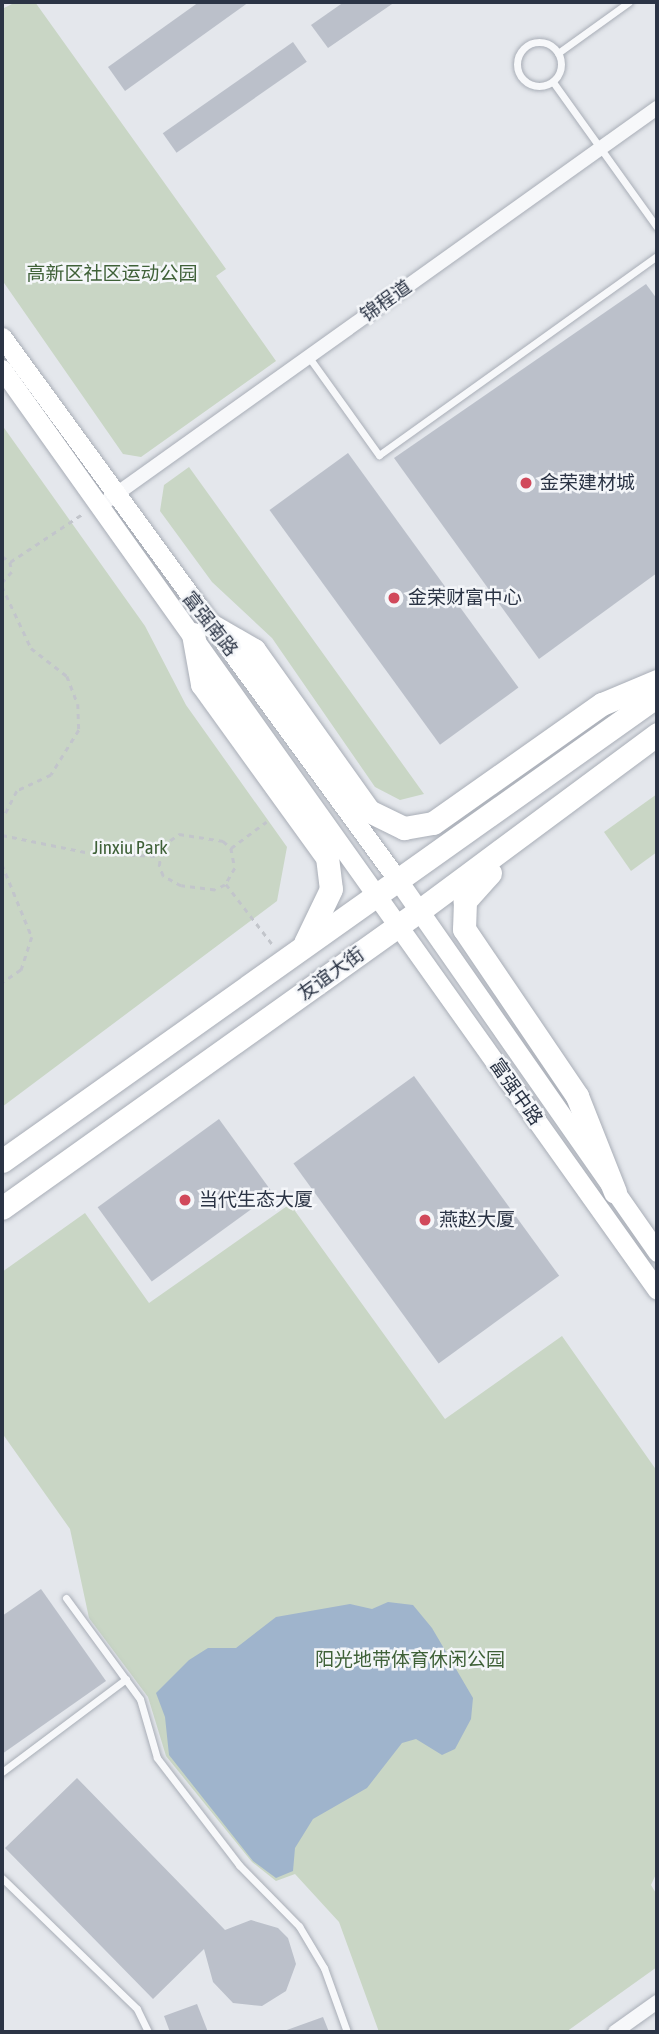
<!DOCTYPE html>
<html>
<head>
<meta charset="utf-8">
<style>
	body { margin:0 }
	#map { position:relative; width:659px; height:2034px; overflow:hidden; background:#e4e7ec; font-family:"Asap Condensed","Noto Sans SC",sans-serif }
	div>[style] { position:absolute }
	.green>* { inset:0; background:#c9d6c5 }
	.water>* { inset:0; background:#9fb4cc }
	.building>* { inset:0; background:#bbc0ca; transform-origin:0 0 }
	.path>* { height:2.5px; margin-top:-1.25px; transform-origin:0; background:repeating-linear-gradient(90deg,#c2c5cb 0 5px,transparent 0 10px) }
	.roads { filter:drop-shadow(0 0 2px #a9aeb7) drop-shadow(0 0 2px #a9aeb7) }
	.service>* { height:7px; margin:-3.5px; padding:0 3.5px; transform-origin:3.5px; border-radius:3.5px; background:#f7f8fa }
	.service>.ring { margin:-3.5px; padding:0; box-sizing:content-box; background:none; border:7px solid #f7f8fa; border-radius:50% }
	.minor>* { height:14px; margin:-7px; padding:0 7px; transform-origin:7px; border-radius:7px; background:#f7f8fa }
	.secondary>* { height:19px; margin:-9.5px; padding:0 9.5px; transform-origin:9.5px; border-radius:9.5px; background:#fff }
	.primary>* { height:23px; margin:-11.5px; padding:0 11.5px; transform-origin:11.5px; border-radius:11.5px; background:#fff }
	.dots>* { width:19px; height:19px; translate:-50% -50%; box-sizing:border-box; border:4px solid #f4f6f9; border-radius:50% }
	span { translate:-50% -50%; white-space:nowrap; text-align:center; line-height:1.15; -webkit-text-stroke:5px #f4f6f9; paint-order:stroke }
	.park-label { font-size:19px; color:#3f6138 }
	.street-label { font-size:19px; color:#2b3445 }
	.poi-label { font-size:19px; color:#2b3445 }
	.left { translate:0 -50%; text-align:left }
	.frame { position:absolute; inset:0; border:4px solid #2b3445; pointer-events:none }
</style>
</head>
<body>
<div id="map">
	<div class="green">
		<i style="clip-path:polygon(16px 2px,35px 2px,226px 269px,216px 276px,276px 361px,141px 457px,123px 454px,2px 280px,2px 9px)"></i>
		<i style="clip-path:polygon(2px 425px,145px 626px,186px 705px,287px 847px,277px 901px,2px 1107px)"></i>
		<i style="clip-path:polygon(189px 467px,391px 748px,424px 794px,400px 800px,375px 787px,272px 638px,212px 582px,160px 511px,164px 485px)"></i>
		<i style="clip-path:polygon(657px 794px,657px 852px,631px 871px,604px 832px)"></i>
		<i style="clip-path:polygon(290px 1204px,445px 1419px,562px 1336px,657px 1471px,657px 1872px,651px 1885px,657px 1895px,657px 1967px,566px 2032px,379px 2032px,339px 1922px,295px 1874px,276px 1881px,252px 1862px,166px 1756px,148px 1697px,89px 1618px,70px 1529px,2px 1433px,2px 1272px,85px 1213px,149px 1303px)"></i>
	</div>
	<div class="water">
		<i style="clip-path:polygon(388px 1602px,413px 1605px,432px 1628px,473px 1698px,471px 1719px,455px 1749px,442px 1755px,416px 1739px,402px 1743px,367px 1788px,313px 1819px,295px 1848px,293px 1871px,276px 1878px,253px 1861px,169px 1755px,165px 1717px,156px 1693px,189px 1660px,208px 1648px,236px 1648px,276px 1617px,350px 1604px,372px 1609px)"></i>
	</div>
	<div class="building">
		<i style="clip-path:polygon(199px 2px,249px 2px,125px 91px,108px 67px)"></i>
		<i style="clip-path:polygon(344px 2px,395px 2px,328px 48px,311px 25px)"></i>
		<i style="left:293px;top:42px;width:24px;height:159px;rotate:55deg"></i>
		<i style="clip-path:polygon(646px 284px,657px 299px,657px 573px,539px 659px,394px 458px)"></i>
		<i style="left:348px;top:453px;width:290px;height:97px;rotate:54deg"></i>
		<i style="left:414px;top:1076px;width:247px;height:149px;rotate:54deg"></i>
		<i style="left:219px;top:1119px;width:92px;height:150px;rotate:54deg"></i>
		<i style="clip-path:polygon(41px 1589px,106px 1681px,2px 1754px,2px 1616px)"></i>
		<i style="clip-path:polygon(77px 1778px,225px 1930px,251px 1920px,278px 1928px,288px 1938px,296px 1964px,286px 1991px,262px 2006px,233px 2003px,213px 1982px,204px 1949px,153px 1999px,5px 1848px)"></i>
		<i style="clip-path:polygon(197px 2004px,208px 2032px,170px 2032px,164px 2016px)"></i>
		<i style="clip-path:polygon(323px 2017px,329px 2032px,285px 2032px,284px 2031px)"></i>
	</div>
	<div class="path">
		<i style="left:2px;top:556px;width:10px;rotate:37deg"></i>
		<i style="left:10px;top:562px;width:10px;rotate:79deg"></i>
		<i style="left:12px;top:572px;width:15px;rotate:132deg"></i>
		<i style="left:10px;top:562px;width:89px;rotate:-33.5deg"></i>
		<i style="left:2px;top:586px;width:68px;rotate:64.9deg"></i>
		<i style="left:31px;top:648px;width:46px;rotate:37.9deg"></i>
		<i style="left:67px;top:676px;width:30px;rotate:69deg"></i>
		<i style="left:78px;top:704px;width:26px;rotate:88deg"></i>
		<i style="left:79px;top:730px;width:53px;rotate:121.9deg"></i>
		<i style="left:51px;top:775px;width:38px;rotate:155deg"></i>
		<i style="left:17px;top:791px;width:34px;rotate:117deg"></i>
		<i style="left:179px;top:834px;width:45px;rotate:9deg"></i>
		<i style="left:223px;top:841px;width:11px;rotate:41deg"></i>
		<i style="left:231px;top:848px;width:20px;rotate:79deg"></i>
		<i style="left:235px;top:868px;width:20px;rotate:120deg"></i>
		<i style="left:225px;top:885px;width:11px;rotate:153deg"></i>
		<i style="left:215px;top:890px;width:34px;rotate:-173deg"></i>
		<i style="left:181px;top:886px;width:21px;rotate:-151deg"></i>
		<i style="left:163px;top:876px;width:11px;rotate:-112deg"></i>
		<i style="left:159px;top:866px;width:20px;rotate:-81deg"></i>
		<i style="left:162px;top:846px;width:21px;rotate:-35deg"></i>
		<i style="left:2px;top:835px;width:90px;rotate:11.6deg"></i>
		<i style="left:90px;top:853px;width:69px;rotate:2.5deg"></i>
		<i style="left:231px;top:848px;width:44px;rotate:-36.6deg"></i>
		<i style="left:2px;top:864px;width:79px;rotate:67.7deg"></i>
		<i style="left:32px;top:937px;width:35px;rotate:108deg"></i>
		<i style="left:21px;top:970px;width:23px;rotate:146deg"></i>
		<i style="left:226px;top:884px;width:77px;rotate:52.4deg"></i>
	</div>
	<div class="roads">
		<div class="service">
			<i class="ring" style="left:517px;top:42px;width:37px;height:37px"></i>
			<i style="left:558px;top:53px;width:87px;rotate:-35.7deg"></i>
			<i style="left:553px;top:82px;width:178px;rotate:54.4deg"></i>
			<i style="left:308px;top:356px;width:122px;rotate:54.4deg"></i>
			<i style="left:379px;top:455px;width:342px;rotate:-35.6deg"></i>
			<i style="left:66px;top:1598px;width:125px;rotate:53.8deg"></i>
			<i style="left:140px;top:1699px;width:61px;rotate:73.9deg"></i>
			<i style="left:157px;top:1758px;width:135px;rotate:52.5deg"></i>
			<i style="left:239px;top:1865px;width:86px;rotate:45.5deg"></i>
			<i style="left:299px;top:1926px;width:49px;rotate:59.2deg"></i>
			<i style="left:324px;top:1968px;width:68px;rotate:70.2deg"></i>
			<i style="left:2px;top:1772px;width:155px;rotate:-36.9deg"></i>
			<i style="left:2px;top:1878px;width:188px;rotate:44.1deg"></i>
			<i style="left:137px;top:2009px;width:25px;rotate:64deg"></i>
		</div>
		<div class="minor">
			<i style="left:108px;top:500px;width:675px;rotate:-35.53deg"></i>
			<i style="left:615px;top:2032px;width:52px;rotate:-35.5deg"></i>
		</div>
		<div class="secondary">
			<i style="left:2px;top:337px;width:671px;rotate:53.92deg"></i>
			<i style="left:397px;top:879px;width:455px;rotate:55.1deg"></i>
			<i style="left:2px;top:369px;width:1130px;rotate:54.58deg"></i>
		</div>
		<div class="primary">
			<i style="left:209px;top:624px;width:52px;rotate:30deg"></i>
			<i style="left:254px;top:650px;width:198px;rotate:54.5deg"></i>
			<i style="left:369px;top:811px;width:39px;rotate:26deg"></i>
			<i style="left:404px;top:828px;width:29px;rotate:-10deg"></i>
			<i style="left:433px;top:823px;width:207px;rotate:-35.2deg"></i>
			<i style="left:602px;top:704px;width:60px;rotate:-22.7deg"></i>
			<i style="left:193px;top:634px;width:51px;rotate:79.8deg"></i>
			<i style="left:202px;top:684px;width:213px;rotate:54.2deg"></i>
			<i style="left:327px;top:857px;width:32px;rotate:83deg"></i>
			<i style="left:331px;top:889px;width:60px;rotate:115.7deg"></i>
			<i style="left:490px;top:873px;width:38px;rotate:132deg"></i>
			<i style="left:465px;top:901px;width:28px;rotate:92deg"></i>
			<i style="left:464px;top:929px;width:202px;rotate:55.9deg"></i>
			<i style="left:577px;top:1096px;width:103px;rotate:68.4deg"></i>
			<i style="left:2px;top:1161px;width:803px;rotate:-35.37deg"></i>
			<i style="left:2px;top:1208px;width:512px;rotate:-35.46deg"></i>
			<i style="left:419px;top:911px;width:297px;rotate:-36.6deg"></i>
		</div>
	</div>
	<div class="dots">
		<i style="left:526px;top:483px;background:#d1495b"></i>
		<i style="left:394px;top:598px;background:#d1495b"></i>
		<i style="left:185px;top:1200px;background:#d1495b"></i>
		<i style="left:425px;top:1220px;background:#d1495b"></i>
	</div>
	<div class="park-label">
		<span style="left:112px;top:274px">高新区社区运动公园</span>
		<span style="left:130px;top:848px">Jinxiu Park</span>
		<span style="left:410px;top:1660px">阳光地带体育休闲公园</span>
	</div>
	<div class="street-label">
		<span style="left:386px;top:301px;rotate:-35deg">锦程道</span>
		<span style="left:210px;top:624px;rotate:52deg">富强南路</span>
		<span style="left:331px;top:974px;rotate:-36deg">友谊大街</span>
		<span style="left:516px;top:1092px;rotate:55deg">富强中路</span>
	</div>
	<div class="poi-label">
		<span class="left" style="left:540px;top:483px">金荣建材城</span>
		<span class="left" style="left:408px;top:598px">金荣财富中心</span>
		<span class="left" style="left:199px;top:1200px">当代生态大厦</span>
		<span class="left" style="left:439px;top:1220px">燕赵大厦</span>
	</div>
	<div class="frame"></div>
</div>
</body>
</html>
